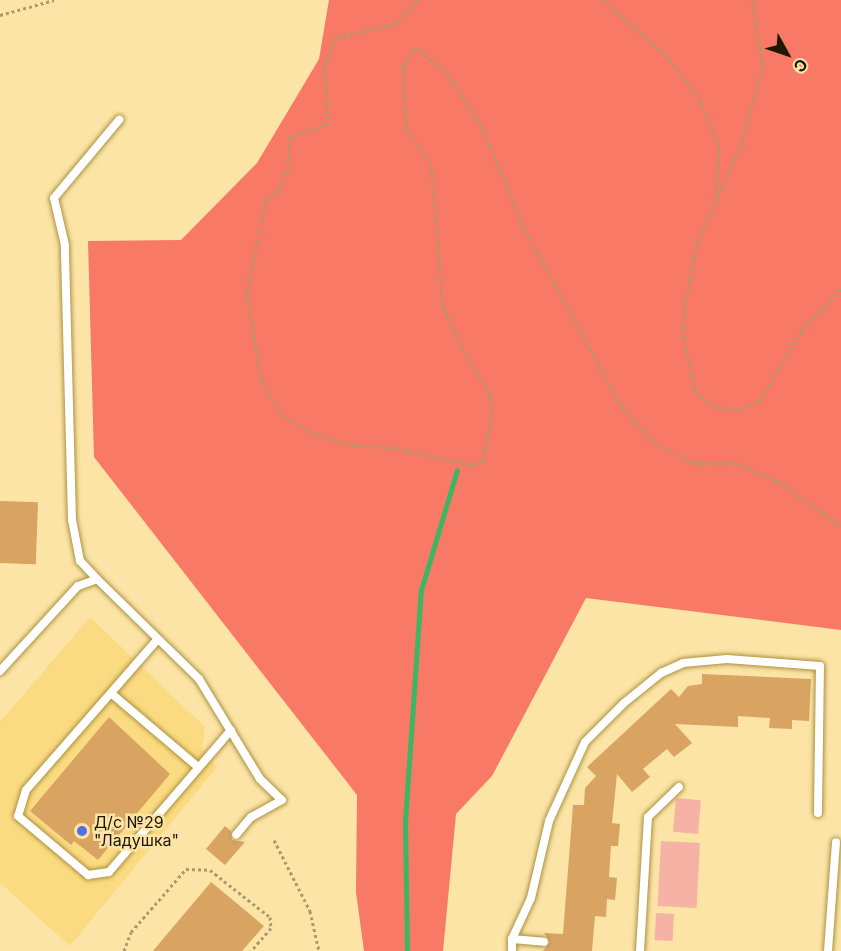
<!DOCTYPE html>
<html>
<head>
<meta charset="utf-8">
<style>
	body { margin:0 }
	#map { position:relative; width:841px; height:951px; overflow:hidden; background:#fbe4a5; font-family:Inter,sans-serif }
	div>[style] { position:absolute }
	.built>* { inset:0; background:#fbdb81 }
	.green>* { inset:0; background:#f6b2a5; transform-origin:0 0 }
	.forest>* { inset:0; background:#f77966 }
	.stream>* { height:5px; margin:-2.5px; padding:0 2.5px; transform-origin:2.5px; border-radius:2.5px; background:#3fb564 }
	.building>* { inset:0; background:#d9a361; transform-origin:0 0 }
	.path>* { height:3px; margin-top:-1.5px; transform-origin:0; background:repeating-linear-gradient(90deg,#ac9a6a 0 3px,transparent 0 6px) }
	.roads { filter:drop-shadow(0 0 2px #ad9140) drop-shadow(0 0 2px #ad9140) }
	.service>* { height:8px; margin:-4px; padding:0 4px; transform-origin:4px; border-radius:4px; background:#fff }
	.dots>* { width:16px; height:16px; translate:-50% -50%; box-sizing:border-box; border:3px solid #fbe4a5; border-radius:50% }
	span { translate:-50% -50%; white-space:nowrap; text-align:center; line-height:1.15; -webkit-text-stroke:5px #fbe4a5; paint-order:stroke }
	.poi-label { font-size:16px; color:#1f1700 }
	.left { translate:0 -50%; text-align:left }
	.north { position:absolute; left:757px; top:24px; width:60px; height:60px; -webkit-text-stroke:4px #fbe4a5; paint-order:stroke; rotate:130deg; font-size:16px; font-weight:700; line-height:24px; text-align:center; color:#1f1700 }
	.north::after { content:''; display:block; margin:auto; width:21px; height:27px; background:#1f1700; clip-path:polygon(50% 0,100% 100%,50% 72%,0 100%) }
</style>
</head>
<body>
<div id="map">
	<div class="built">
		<i style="clip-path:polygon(90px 617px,205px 727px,202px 749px,217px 767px,70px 946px,0 883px,0 722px)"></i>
	</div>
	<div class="green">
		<i style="left:676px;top:798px;width:25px;height:34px;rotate:5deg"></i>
		<i style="left:661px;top:841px;width:39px;height:65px;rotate:3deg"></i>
		<i style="left:656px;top:913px;width:18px;height:27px;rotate:3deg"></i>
	</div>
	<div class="forest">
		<i style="clip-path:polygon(329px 0,841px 0,841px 630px,586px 598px,492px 776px,456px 814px,443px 951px,364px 951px,356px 892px,357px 795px,94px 457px,88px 241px,181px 240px,257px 163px,319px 59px)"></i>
	</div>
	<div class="stream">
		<i style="left:407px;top:951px;width:129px;rotate:-90.9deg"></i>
		<i style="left:405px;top:822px;width:233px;rotate:-86.1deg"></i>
		<i style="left:421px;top:590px;width:125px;rotate:-73.3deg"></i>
	</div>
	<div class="building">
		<i style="left:0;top:501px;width:38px;height:62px;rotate:2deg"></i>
		<i style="clip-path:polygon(702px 674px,811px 679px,809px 721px,792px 720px,792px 729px,769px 728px,770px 718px,738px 716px,738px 727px,675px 724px,692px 743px,674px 757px,667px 749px,643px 769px,650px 777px,632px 792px,617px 774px,612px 823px,620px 824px,618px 846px,611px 846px,609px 877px,617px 878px,615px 900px,607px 899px,606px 917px,595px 916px,592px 951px,543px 951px,550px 942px,544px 933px,563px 934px,573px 805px,584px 805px,585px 788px,596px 776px,587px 767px,671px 689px,679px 697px,688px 686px,702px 684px)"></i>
		<i style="clip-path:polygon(109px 717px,170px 774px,98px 860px,74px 841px,71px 845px,30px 811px)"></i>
		<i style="clip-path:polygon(225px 826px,231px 831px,232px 840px,245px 842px,225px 865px,206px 849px)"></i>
		<i style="clip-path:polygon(211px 882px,264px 926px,242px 951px,153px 951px)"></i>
	</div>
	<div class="path">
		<i style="left:418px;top:0;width:35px;rotate:135deg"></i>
		<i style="left:393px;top:25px;width:58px;rotate:168.1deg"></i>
		<i style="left:336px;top:37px;width:34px;rotate:111deg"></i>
		<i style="left:324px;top:69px;width:55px;rotate:85.8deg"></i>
		<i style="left:328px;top:124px;width:40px;rotate:161.1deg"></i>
		<i style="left:290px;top:137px;width:30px;rotate:94deg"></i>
		<i style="left:288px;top:167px;width:22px;rotate:111deg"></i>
		<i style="left:280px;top:188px;width:21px;rotate:135deg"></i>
		<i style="left:265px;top:203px;width:93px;rotate:101.2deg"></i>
		<i style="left:247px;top:294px;width:87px;rotate:80.8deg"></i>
		<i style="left:261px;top:380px;width:42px;rotate:59.7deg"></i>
		<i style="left:282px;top:416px;width:39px;rotate:29deg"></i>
		<i style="left:316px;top:435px;width:39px;rotate:15deg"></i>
		<i style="left:354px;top:445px;width:42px;rotate:4.1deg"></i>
		<i style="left:396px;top:448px;width:79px;rotate:12.4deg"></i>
		<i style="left:473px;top:465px;width:9px;rotate:-18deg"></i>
		<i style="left:482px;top:462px;width:47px;rotate:-77.7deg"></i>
		<i style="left:492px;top:416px;width:22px;rotate:-95deg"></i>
		<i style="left:490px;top:394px;width:49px;rotate:-121.8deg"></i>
		<i style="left:464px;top:352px;width:50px;rotate:-115deg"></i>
		<i style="left:443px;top:307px;width:144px;rotate:-94.8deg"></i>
		<i style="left:431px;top:164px;width:44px;rotate:-124.8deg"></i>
		<i style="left:406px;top:128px;width:62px;rotate:-92.8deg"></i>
		<i style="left:403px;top:66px;width:23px;rotate:-56deg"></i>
		<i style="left:416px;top:47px;width:42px;rotate:40.2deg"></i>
		<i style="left:448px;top:74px;width:63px;rotate:57.3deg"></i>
		<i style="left:482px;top:127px;width:107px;rotate:67.5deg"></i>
		<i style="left:523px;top:226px;width:206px;rotate:61.3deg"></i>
		<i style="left:622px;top:407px;width:53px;rotate:47.3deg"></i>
		<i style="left:658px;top:446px;width:41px;rotate:24.7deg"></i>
		<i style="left:695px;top:463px;width:41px"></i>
		<i style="left:736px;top:463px;width:46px;rotate:23.2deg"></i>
		<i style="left:778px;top:481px;width:77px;rotate:35.5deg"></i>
		<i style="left:603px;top:0;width:84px;rotate:41.1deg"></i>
		<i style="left:666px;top:55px;width:56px;rotate:52.9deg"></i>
		<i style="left:700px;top:100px;width:52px;rotate:68.4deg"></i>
		<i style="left:719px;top:148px;width:49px;rotate:93.5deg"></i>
		<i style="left:752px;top:0;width:67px;rotate:80.5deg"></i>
		<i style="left:763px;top:66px;width:82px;rotate:105.6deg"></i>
		<i style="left:741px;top:145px;width:108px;rotate:114deg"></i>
		<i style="left:697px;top:244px;width:67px;rotate:101.1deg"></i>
		<i style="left:684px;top:310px;width:25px;rotate:92deg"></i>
		<i style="left:683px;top:335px;width:59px;rotate:77.4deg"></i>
		<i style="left:696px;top:393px;width:24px;rotate:36deg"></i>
		<i style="left:715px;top:407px;width:24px;rotate:7deg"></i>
		<i style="left:739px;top:410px;width:23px;rotate:-23deg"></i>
		<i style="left:760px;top:401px;width:81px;rotate:-59.6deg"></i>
		<i style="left:801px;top:331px;width:59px;rotate:-47.1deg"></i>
		<i style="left:0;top:15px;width:56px;rotate:-15.5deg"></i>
		<i style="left:274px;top:840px;width:80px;rotate:63.1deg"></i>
		<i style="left:310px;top:911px;width:41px;rotate:77.3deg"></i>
		<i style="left:124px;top:951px;width:20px;rotate:-70deg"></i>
		<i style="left:131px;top:932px;width:84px;rotate:-48.9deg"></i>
		<i style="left:186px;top:869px;width:24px;rotate:2deg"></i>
		<i style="left:210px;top:870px;width:76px;rotate:38.1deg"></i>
		<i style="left:270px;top:917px;width:11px;rotate:85deg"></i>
		<i style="left:271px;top:928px;width:30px;rotate:131deg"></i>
	</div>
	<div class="roads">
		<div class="service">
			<i style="left:97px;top:579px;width:25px;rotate:-133deg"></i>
			<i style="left:80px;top:561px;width:42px;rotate:-101deg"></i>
			<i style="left:72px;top:520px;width:275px;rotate:-91.5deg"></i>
			<i style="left:65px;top:245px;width:48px;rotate:-103.2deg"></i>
			<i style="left:54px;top:198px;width:102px;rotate:-50.2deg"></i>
			<i style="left:157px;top:640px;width:199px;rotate:131.1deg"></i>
			<i style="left:26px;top:790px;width:27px;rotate:107deg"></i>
			<i style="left:18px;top:816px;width:92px;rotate:40.1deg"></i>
			<i style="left:88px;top:875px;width:21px;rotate:-8deg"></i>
			<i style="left:109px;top:872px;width:187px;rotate:-49.3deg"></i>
			<i style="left:0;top:671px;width:115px;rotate:-47.5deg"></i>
			<i style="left:78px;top:586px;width:20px;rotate:-20deg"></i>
			<i style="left:97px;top:579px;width:143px;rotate:44.4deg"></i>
			<i style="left:199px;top:679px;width:117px;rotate:58.6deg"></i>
			<i style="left:260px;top:779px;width:30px;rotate:44deg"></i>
			<i style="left:282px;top:800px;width:35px;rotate:151deg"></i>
			<i style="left:251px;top:817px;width:23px;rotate:130deg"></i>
			<i style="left:112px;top:694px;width:113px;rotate:40.3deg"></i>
			<i style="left:512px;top:939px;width:32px;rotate:5deg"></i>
			<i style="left:512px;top:951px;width:12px;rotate:-90deg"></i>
			<i style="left:512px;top:939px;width:45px;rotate:-65.1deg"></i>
			<i style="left:531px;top:898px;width:79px;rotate:-76.8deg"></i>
			<i style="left:549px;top:821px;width:87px;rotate:-65.5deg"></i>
			<i style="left:585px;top:742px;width:55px;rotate:-45deg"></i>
			<i style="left:624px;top:703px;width:48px;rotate:-39deg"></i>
			<i style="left:661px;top:673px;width:24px;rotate:-24deg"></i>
			<i style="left:683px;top:663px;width:44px;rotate:-5.2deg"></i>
			<i style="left:727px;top:659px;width:93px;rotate:4.3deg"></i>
			<i style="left:820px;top:666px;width:147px;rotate:90.8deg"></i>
			<i style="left:640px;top:951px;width:134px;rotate:-86.6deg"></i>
			<i style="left:648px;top:817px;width:43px;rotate:-44.1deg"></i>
			<i style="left:828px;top:951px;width:109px;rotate:-85.8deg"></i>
		</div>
	</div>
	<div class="dots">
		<i style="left:82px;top:831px;background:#546fe5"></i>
	</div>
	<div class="poi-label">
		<span class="left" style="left:94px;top:831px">Д/с №29<br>"Ладушка"</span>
	</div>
	<div class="north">С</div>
</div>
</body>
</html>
